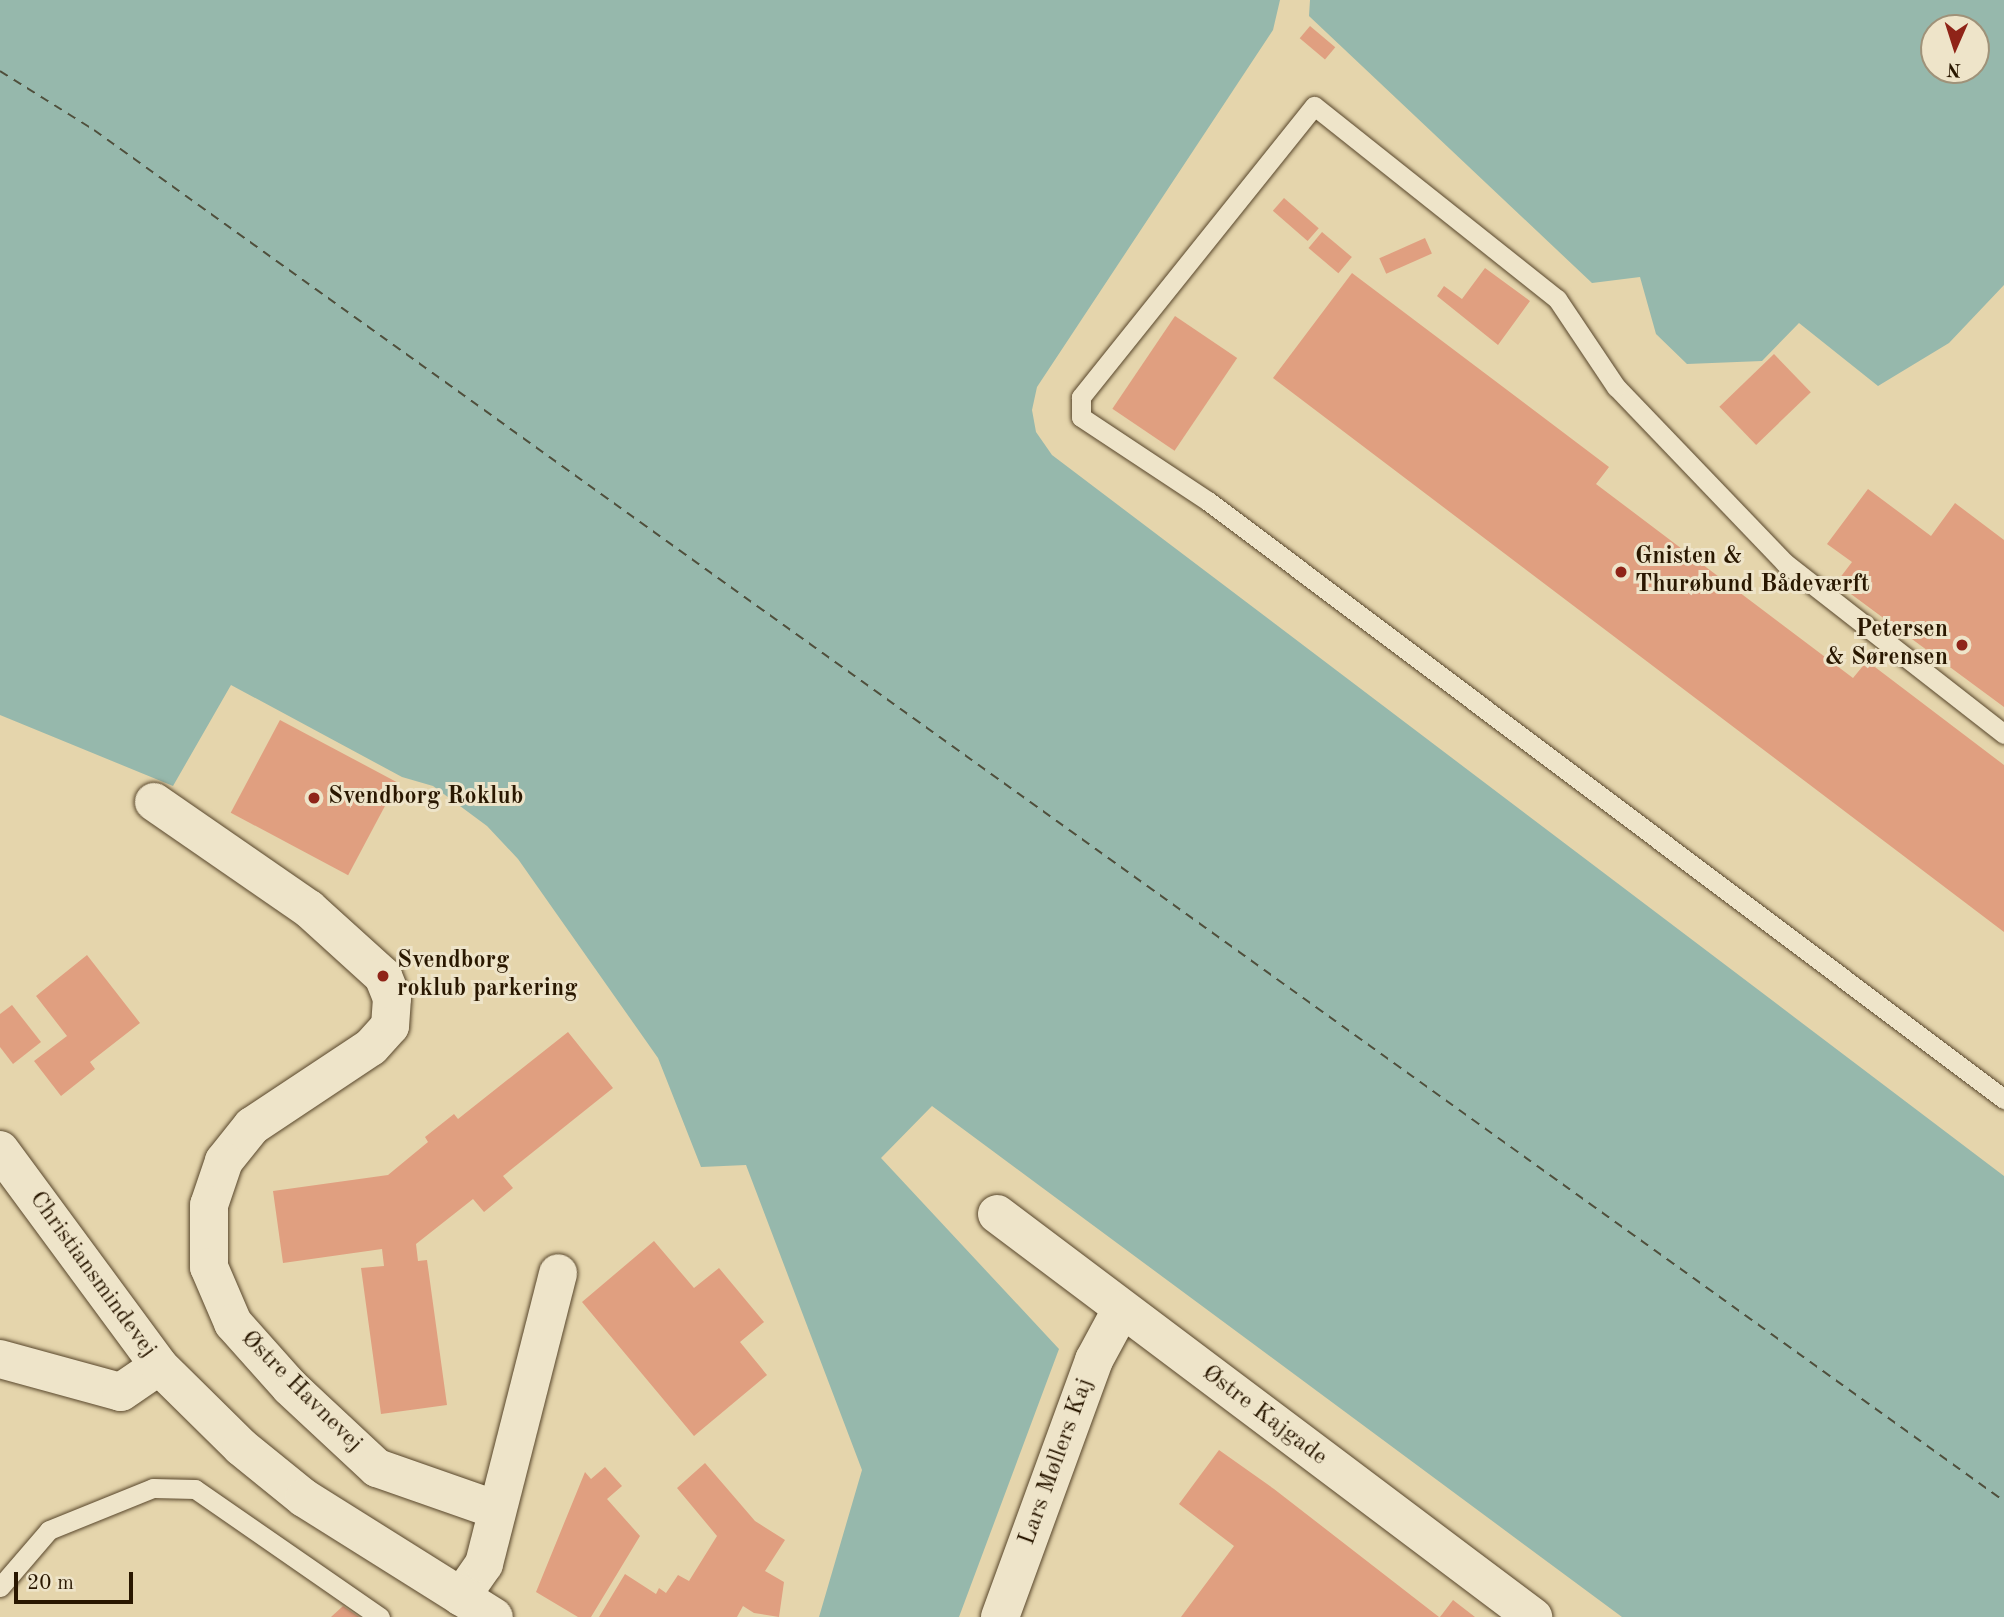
<!DOCTYPE html>
<html>
<head>
<meta charset="utf-8">
<style>
	body { margin:0 }
	#map { position:relative; width:2004px; height:1617px; overflow:hidden; background:#e5d5ac; font-family:"Old Standard TT",serif }
	div>[style] { position:absolute }
	.water>* { inset:0; background:#96b8ac }
	.ferry>* { height:2px; margin-top:-1px; transform-origin:0; background:repeating-linear-gradient(90deg,#4f4f3c 0 9px,transparent 0 16px) }
	.building>* { inset:0; background:#e09f80; transform-origin:0 0 }
	.roads { filter:drop-shadow(0 0 2px #58462b) drop-shadow(0 0 2px #58462b) }
	.lane>* { height:19px; margin:-9.5px; padding:0 9.5px; transform-origin:9.5px; border-radius:9.5px; background:#eee4c9 }
	.street>* { height:38px; margin:-19px; padding:0 19px; transform-origin:19px; border-radius:19px; background:#eee4c9 }
	.secondary>* { height:38px; margin:-19px; padding:0 19px; transform-origin:19px; border-radius:19px; background:#eee4c9 }
	.dots>* { width:19px; height:19px; translate:-50% -50%; box-sizing:border-box; border:4px solid #eee4c9; border-radius:50% }
	span { translate:-50% -50%; white-space:nowrap; text-align:center; line-height:1.15; -webkit-text-stroke:6px #eee4c9; paint-order:stroke }
	.poi-label { font-size:24px; color:#291700; font-weight:700 }
	.left { translate:0 -50%; text-align:left }
	.right { translate:-100% -50%; text-align:right }
	.street-label { font-size:24px; color:#291700 }
	.north { position:absolute; left:1920px; top:14px; width:70px; height:70px; box-sizing:border-box; background:#eee4c9; border:2px solid #9f9279; border-radius:50%; rotate:183deg; font-size:19px; font-weight:700; line-height:28px; text-align:center; color:#291700 }
	.north::after { content:''; display:block; margin:auto; width:24px; height:32px; background:#8f2418; clip-path:polygon(50% 0,100% 100%,50% 72%,0 100%) }
	.scale { position:absolute; left:14px; top:1572px; width:119px; height:32px; box-sizing:border-box; border:4px solid #291700; border-top:0; padding-left:9px; font-size:21px; line-height:24px; white-space:nowrap; color:#291700; -webkit-text-stroke:5px #eee4c9; paint-order:stroke }
</style>
</head>
<body>
<div id="map">
	<div class="water">
		<i style="clip-path:polygon(0 0,1280px 0,1273px 30px,1037px 387px,1032px 410px,1036px 432px,1052px 455px,2004px 1176px,2004px 1617px,1622px 1617px,932px 1106px,881px 1158px,1059px 1349px,959px 1617px,819px 1617px,862px 1470px,746px 1165px,701px 1167px,658px 1058px,518px 859px,487px 826px,433px 786px,402px 777px,231px 685px,173px 786px,0 715px)"></i>
		<i style="clip-path:polygon(evenodd,1310px 0,2004px 0,2004px 285px,1949px 343px,1878px 386px,1799px 323px,1762px 361px,1687px 364px,1656px 334px,1640px 277px,1592px 283px,1309px 16px,1310px 0,1934px 28px,1976px 28px,1976px 70px,1934px 70px,1934px 28px)"></i>
	</div>
	<div class="ferry">
		<i style="left:0;top:71px;width:111px;rotate:32.1deg"></i>
		<i style="left:94px;top:130px;width:2351px;rotate:35.67deg"></i>
	</div>
	<div class="building">
		<i style="left:1310px;top:26px;width:33px;height:16px;rotate:40deg"></i>
		<i style="left:1284px;top:198px;width:46px;height:17px;rotate:41deg"></i>
		<i style="left:1322px;top:232px;width:39px;height:21px;rotate:40deg"></i>
		<i style="left:1425px;top:238px;width:17px;height:50px;rotate:66deg"></i>
		<i style="clip-path:polygon(1485px 268px,1530px 301px,1498px 345px,1437px 296px,1444px 286px,1462px 299px)"></i>
		<i style="clip-path:polygon(1352px 273px,1609px 467px,1596px 484px,1853px 678px,1867px 661px,2004px 765px,2004px 932px,1273px 378px)"></i>
		<i style="left:1175px;top:316px;width:75px;height:112px;rotate:34deg"></i>
		<i style="left:1774px;top:354px;width:53px;height:76px;rotate:46deg"></i>
		<i style="clip-path:polygon(1868px 489px,1931px 536px,1955px 503px,2004px 540px,2004px 707px,1836px 583px,1852px 562px,1827px 544px)"></i>
		<i style="left:280px;top:720px;width:133px;height:105px;rotate:28deg"></i>
		<i style="clip-path:polygon(87px 955px,140px 1023px,90px 1062px,95px 1069px,61px 1096px,34px 1061px,67px 1036px,36px 996px)"></i>
		<i style="clip-path:polygon(12px 1005px,41px 1042px,13px 1064px,0 1047px,0 1014px)"></i>
		<i style="clip-path:polygon(568px 1032px,613px 1088px,503px 1176px,513px 1188px,484px 1212px,473px 1199px,416px 1244px,418px 1261px,427px 1260px,447px 1405px,381px 1414px,361px 1268px,384px 1266px,382px 1249px,283px 1263px,273px 1191px,388px 1175px,428px 1142px,425px 1137px,454px 1114px,458px 1119px)"></i>
		<i style="clip-path:polygon(654px 1241px,694px 1288px,719px 1268px,764px 1322px,740px 1342px,767px 1375px,694px 1436px,582px 1302px)"></i>
		<i style="clip-path:polygon(1219px 1450px,1274px 1489px,1439px 1617px,1181px 1617px,1234px 1546px,1179px 1504px)"></i>
		<i style="clip-path:polygon(705px 1463px,755px 1521px,785px 1540px,765px 1571px,784px 1582px,779px 1617px,754px 1613px,743px 1606px,737px 1617px,599px 1617px,625px 1574px,656px 1594px,659px 1588px,666px 1593px,678px 1575px,689px 1581px,717px 1536px,677px 1488px)"></i>
		<i style="clip-path:polygon(605px 1467px,622px 1486px,607px 1499px,640px 1536px,591px 1617px,578px 1617px,536px 1592px,585px 1472px,591px 1479px)"></i>
		<i style="clip-path:polygon(1453px 1600px,1475px 1617px,1440px 1617px)"></i>
		<i style="clip-path:polygon(343px 1606px,359px 1617px,331px 1617px)"></i>
	</div>
	<div class="roads">
		<div class="lane">
			<i style="left:2004px;top:734px;width:278px;rotate:-142deg"></i>
			<i style="left:1785px;top:563px;width:244px;rotate:-133.8deg"></i>
			<i style="left:1616px;top:387px;width:106px;rotate:-123.8deg"></i>
			<i style="left:1557px;top:299px;width:310px;rotate:-141.5deg"></i>
			<i style="left:1314px;top:106px;width:373px;rotate:128.7deg"></i>
			<i style="left:1081px;top:397px;width:20px;rotate:90deg"></i>
			<i style="left:1081px;top:417px;width:152px;rotate:33.5deg"></i>
			<i style="left:1208px;top:501px;width:996px;rotate:36.92deg"></i>
			<i style="left:0;top:1587px;width:75px;rotate:-49.3deg"></i>
			<i style="left:49px;top:1530px;width:112px;rotate:-22deg"></i>
			<i style="left:153px;top:1488px;width:42px;rotate:1.4deg"></i>
			<i style="left:195px;top:1489px;width:225px;rotate:34.7deg"></i>
		</div>
		<div class="street">
			<i style="left:154px;top:802px;width:188px;rotate:34.6deg"></i>
			<i style="left:309px;top:909px;width:100px;rotate:42.2deg"></i>
			<i style="left:383px;top:976px;width:24px;rotate:68deg"></i>
			<i style="left:392px;top:998px;width:28px;rotate:94deg"></i>
			<i style="left:390px;top:1026px;width:28px;rotate:132deg"></i>
			<i style="left:371px;top:1047px;width:143px;rotate:146.4deg"></i>
			<i style="left:252px;top:1126px;width:45px;rotate:128.7deg"></i>
			<i style="left:224px;top:1161px;width:46px;rotate:108.8deg"></i>
			<i style="left:209px;top:1205px;width:62px;rotate:90deg"></i>
			<i style="left:209px;top:1267px;width:61px;rotate:66.8deg"></i>
			<i style="left:233px;top:1323px;width:86px;rotate:48.3deg"></i>
			<i style="left:290px;top:1387px;width:119px;rotate:43deg"></i>
			<i style="left:377px;top:1468px;width:127px;rotate:19.3deg"></i>
			<i style="left:997px;top:1214px;width:671px;rotate:36.94deg"></i>
			<i style="left:0;top:1359px;width:125px;rotate:15.3deg"></i>
			<i style="left:121px;top:1392px;width:46px;rotate:-34.4deg"></i>
			<i style="left:461px;top:1597px;width:40px;rotate:-55.1deg"></i>
			<i style="left:484px;top:1564px;width:300px;rotate:-75.7deg"></i>
			<i style="left:1000px;top:1617px;width:274px;rotate:-69.9deg"></i>
			<i style="left:1094px;top:1360px;width:57px;rotate:-61.6deg"></i>
		</div>
		<div class="secondary">
			<i style="left:0;top:1150px;width:268px;rotate:53.6deg"></i>
			<i style="left:159px;top:1366px;width:115px;rotate:44.6deg"></i>
			<i style="left:241px;top:1447px;width:81px;rotate:39deg"></i>
			<i style="left:304px;top:1498px;width:224px;rotate:32.1deg"></i>
		</div>
	</div>
	<div class="dots">
		<i style="left:1621px;top:572px;background:#8f2418"></i>
		<i style="left:1962px;top:645px;background:#8f2418"></i>
		<i style="left:314px;top:798px;background:#8f2418"></i>
		<i style="left:383px;top:976px;background:#8f2418"></i>
	</div>
	<div class="poi-label">
		<span class="left" style="left:1635px;top:572px">Gnisten &amp;<br>Thurøbund Bådeværft</span>
		<span class="right" style="left:1948px;top:645px">Petersen<br>&amp; Sørensen</span>
		<span class="left" style="left:328px;top:798px">Svendborg Roklub</span>
		<span class="left" style="left:397px;top:976px">Svendborg<br>roklub parkering</span>
	</div>
	<div class="street-label">
		<span style="left:92px;top:1275px;rotate:54deg">Christiansmindevej</span>
		<span style="left:301px;top:1392px;rotate:45deg">Østre Havnevej</span>
		<span style="left:1264px;top:1416px;rotate:37deg">Østre Kajgade</span>
		<span style="left:1057px;top:1462px;rotate:-70deg">Lars Møllers Kaj</span>
	</div>
	<div class="north">N</div>
	<div class="scale">20 m</div>
</div>
</body>
</html>
